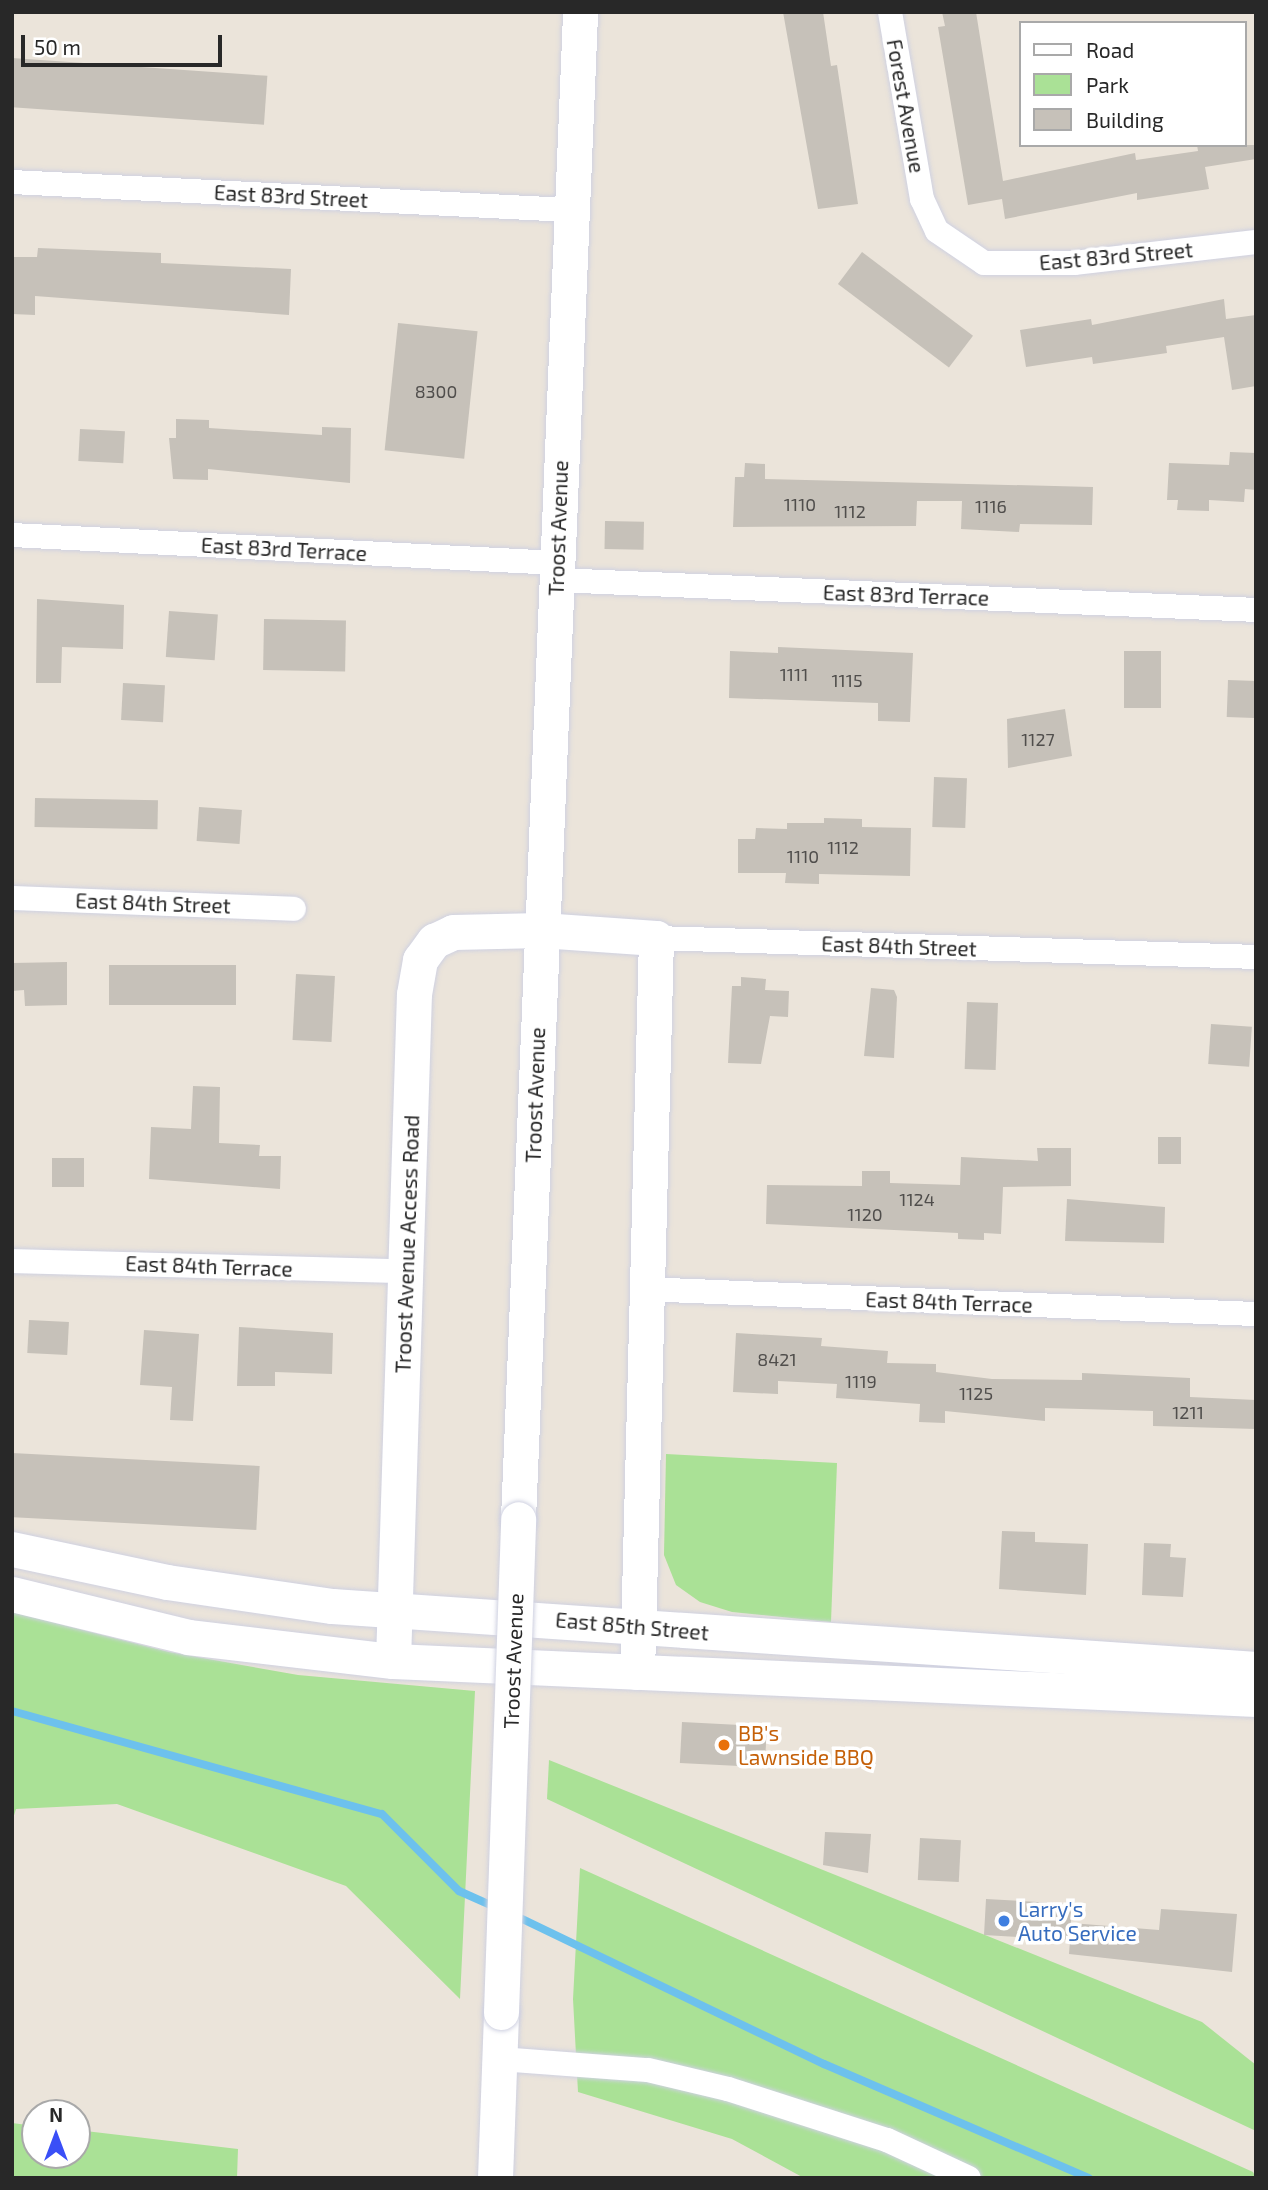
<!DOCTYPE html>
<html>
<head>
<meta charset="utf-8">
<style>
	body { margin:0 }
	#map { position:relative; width:1268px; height:2190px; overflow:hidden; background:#ebe4da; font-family:"Exo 2",sans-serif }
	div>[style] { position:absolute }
	.green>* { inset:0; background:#aae196 }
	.stream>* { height:8px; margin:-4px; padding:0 4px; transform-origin:4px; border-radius:4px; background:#6dc1ed }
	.building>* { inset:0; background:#c6c1b9; transform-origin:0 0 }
	.roads { filter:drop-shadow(0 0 2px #cfd1e1) drop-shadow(0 0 2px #cfd1e1) }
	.street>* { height:24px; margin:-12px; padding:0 12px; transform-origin:12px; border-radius:12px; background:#fff }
	.secondary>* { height:35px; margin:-17.5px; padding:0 17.5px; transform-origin:17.5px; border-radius:17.5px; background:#fff }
	.bridges { filter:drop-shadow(0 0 2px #cfd1e1) drop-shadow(0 0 2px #cfd1e1) }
	.secondary-bridge>* { height:35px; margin:-17.5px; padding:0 17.5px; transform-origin:17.5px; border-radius:17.5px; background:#fff }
	.dots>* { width:19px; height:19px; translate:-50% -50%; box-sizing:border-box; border:4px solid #fff; border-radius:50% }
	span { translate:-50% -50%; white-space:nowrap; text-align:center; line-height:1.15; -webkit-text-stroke:7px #fff; paint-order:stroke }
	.number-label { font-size:18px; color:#504e4c }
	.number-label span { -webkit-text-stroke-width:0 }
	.street-label { font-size:21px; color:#282828 }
	.food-label { font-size:21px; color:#c56008 }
	.left { translate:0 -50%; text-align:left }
	.shop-label { font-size:21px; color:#366cbe }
	.frame { position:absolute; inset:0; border:14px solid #282828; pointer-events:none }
	.legend { position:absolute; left:1019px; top:21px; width:228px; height:126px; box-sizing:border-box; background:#fff; border:2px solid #a9a9a9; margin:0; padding:9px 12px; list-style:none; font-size:21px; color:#282828 }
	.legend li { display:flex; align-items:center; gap:14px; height:35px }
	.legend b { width:35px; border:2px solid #a9a9a9 }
	.north { position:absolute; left:21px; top:2099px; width:70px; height:70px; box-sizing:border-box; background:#fff; border:2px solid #a9a9a9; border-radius:50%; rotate:0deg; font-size:19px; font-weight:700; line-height:28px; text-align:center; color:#282828 }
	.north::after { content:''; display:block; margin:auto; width:24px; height:32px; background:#3a4ff7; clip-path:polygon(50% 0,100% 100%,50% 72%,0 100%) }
	.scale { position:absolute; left:21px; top:35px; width:201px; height:32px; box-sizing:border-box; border:4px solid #282828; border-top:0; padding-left:9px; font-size:21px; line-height:24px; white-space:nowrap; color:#282828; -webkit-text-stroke:5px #fff; paint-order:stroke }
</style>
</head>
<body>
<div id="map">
	<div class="green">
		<i style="clip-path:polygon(666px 1454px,837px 1463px,831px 1622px,732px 1612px,700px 1602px,676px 1585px,664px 1555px)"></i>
		<i style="clip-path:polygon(12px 1612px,169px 1652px,298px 1675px,475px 1691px,460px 1999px,346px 1886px,117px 1804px,16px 1809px,12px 1822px)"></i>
		<i style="clip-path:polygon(549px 1760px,1202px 2022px,1256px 2065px,1256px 2131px,547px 1799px)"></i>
		<i style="clip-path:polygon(580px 1868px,1253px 2172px,1256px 2178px,804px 2178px,732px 2139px,578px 2092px,573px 1999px)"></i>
		<i style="clip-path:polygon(12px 2123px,35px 2126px,35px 2155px,77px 2155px,77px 2130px,238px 2149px,237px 2178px,12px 2178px)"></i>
	</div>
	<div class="stream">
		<i style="left:12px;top:1711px;width:384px;rotate:15.6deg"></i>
		<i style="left:382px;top:1814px;width:109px;rotate:45deg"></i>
		<i style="left:459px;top:1891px;width:39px;rotate:24deg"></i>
		<i style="left:514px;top:1915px;width:344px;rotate:25.7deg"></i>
		<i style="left:824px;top:2064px;width:288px;rotate:23.3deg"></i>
	</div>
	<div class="building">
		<i style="clip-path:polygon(783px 12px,823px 12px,831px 66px,837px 65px,858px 204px,818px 209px)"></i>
		<i style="clip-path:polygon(942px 12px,976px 12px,1003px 181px,1135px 153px,1136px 160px,1198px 151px,1197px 145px,1256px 145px,1256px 159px,1205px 167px,1209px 189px,1137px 200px,1137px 193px,1005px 219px,1002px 199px,968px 205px,938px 27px,945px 26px)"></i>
		<i style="left:12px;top:58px;width:256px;height:49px;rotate:4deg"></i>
		<i style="clip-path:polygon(38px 248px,161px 253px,161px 263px,291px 269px,289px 315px,35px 296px,35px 315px,12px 314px,12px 257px,37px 257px)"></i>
		<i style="left:862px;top:252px;width:139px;height:40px;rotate:37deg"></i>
		<i style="clip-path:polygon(1224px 299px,1226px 319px,1256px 315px,1256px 386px,1232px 390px,1224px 337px,1166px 346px,1167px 353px,1093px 364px,1092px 357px,1026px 367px,1020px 330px,1091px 319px,1092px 325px)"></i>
		<i style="left:398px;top:323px;width:80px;height:128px;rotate:6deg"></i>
		<i style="clip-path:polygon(176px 419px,209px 420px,209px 428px,322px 435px,322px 427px,351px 428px,350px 483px,208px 469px,208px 480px,173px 479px,169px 438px,176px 438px)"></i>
		<i style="left:80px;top:429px;width:45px;height:32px;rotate:3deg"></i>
		<i style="clip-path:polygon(1230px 452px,1256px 453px,1256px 490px,1245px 489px,1244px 502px,1209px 500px,1209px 511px,1177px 510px,1178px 500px,1167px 500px,1169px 463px,1229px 465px)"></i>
		<i style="clip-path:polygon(745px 463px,765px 464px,765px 479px,1093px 487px,1092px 525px,1020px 524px,1019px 532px,961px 529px,962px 501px,917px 501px,916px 526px,733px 527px,735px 477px,744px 477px)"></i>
		<i style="left:605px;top:521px;width:39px;height:28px;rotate:1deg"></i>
		<i style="clip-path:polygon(37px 599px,124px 605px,123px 649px,62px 647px,61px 683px,36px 683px)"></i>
		<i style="left:169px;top:611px;width:49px;height:46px;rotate:4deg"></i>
		<i style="left:264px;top:619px;width:82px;height:51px;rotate:1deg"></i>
		<i style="clip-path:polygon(778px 647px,913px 653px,910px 722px,878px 721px,878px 703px,729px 698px,730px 651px,778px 653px)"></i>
		<i style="left:1124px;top:651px;width:37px;height:57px"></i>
		<i style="left:1228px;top:680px;width:28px;height:37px;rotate:2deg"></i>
		<i style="left:123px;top:683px;width:42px;height:37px;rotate:3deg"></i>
		<i style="clip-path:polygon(1065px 709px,1072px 756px,1008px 768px,1007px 719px)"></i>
		<i style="left:934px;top:777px;width:33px;height:50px;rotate:2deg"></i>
		<i style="left:35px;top:798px;width:123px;height:29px;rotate:1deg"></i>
		<i style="left:199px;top:807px;width:43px;height:34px;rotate:4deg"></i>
		<i style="clip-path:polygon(824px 818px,862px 819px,862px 827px,911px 828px,910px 876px,819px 874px,819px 884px,785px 883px,786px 873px,738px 873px,738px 839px,755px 839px,756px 828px,787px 829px,787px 823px,824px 823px)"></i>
		<i style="clip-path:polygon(67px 962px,67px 1005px,25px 1006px,24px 990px,12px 991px,12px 963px)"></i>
		<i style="left:109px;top:965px;width:127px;height:40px"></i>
		<i style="left:296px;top:974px;width:39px;height:66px;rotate:3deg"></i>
		<i style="clip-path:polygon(741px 977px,766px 979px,765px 990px,789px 991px,788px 1017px,770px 1016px,761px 1064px,728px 1063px,732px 986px,741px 986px)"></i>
		<i style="clip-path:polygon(871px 988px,894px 990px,897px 997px,894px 1058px,864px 1056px)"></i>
		<i style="left:967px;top:1002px;width:31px;height:67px;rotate:2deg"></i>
		<i style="left:1211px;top:1024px;width:41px;height:40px;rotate:4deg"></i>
		<i style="clip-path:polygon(193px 1086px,220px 1087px,219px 1143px,260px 1145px,259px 1156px,281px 1156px,280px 1189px,149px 1179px,151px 1127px,191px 1129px)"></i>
		<i style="left:1158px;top:1137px;width:23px;height:27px"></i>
		<i style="clip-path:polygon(1037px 1148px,1071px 1148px,1071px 1186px,1003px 1187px,1001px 1234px,984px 1233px,984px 1240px,958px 1239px,958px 1233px,766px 1224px,767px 1185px,862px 1186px,862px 1171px,890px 1171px,890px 1183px,960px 1185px,961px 1157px,1038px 1161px)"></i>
		<i style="left:52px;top:1158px;width:32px;height:29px"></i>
		<i style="clip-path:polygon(1067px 1199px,1165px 1207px,1164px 1243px,1065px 1241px)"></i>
		<i style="left:29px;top:1320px;width:40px;height:33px;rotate:3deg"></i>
		<i style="clip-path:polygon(239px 1327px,333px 1333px,332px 1374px,275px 1372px,275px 1386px,237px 1386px)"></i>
		<i style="clip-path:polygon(144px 1330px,199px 1334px,193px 1421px,170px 1420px,172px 1387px,140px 1385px)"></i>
		<i style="clip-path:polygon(736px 1333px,822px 1338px,821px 1346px,888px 1351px,887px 1363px,936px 1364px,936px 1372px,992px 1379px,1082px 1380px,1082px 1373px,1190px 1378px,1190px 1397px,1256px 1400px,1256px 1429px,1153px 1426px,1153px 1411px,1045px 1408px,1045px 1421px,945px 1411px,945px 1423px,919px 1422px,920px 1404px,836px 1398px,837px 1384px,778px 1381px,778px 1394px,733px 1392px)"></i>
		<i style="left:12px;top:1453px;width:248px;height:64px;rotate:3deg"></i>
		<i style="clip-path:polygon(1002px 1531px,1035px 1532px,1035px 1542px,1088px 1544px,1086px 1595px,999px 1589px)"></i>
		<i style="clip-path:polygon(1144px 1543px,1171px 1544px,1170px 1557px,1186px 1558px,1183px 1597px,1142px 1595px)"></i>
		<i style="left:682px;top:1722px;width:85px;height:41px;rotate:3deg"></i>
		<i style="clip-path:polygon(825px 1832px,871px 1834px,868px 1873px,823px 1865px)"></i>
		<i style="left:920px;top:1838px;width:41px;height:42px;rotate:3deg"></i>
		<i style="clip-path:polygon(986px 1899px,1072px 1904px,1070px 1936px,1071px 1923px,1159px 1930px,1161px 1909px,1237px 1914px,1232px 1972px,1069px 1954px,1070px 1940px,984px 1935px)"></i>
	</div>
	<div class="roads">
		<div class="street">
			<i style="left:890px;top:12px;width:190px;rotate:80.3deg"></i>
			<i style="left:922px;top:199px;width:35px;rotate:65deg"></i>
			<i style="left:937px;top:231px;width:57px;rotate:34.2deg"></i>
			<i style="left:984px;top:263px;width:90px"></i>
			<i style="left:1074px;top:263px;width:183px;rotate:-6.6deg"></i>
			<i style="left:12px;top:182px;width:558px;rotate:2.88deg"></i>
			<i style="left:12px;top:535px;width:546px;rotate:2.94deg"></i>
			<i style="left:556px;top:580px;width:701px;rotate:2.45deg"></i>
			<i style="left:12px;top:898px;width:282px;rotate:2.2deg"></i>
			<i style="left:656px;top:938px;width:600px;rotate:1.81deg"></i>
			<i style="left:12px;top:1261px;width:394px;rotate:1.5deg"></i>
			<i style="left:643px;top:1289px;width:614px;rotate:2.34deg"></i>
			<i style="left:500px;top:2059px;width:148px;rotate:4.3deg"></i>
			<i style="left:648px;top:2070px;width:82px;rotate:13.4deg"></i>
			<i style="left:728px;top:2089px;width:167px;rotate:17.8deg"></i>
			<i style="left:887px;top:2140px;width:90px;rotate:24.9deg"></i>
		</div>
		<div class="secondary">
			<i style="left:518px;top:1519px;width:1508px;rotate:-87.64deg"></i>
			<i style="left:12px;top:1549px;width:158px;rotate:12deg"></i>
			<i style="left:167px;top:1582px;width:167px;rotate:8.3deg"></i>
			<i style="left:332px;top:1606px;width:926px;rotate:3.9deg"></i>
			<i style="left:12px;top:1594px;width:181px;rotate:13.7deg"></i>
			<i style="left:188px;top:1637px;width:206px;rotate:6.7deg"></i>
			<i style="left:393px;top:1661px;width:864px;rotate:2.52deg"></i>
			<i style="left:393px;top:1661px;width:667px;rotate:-88.2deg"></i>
			<i style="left:414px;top:994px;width:35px;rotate:-80deg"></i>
			<i style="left:420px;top:960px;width:24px;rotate:-54deg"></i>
			<i style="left:434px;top:941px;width:21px;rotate:-25deg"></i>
			<i style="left:453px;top:932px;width:88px;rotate:-1.3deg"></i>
			<i style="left:541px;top:930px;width:115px;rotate:4deg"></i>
			<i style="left:656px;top:938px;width:734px;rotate:91.48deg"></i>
			<i style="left:495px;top:2178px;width:166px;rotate:-87.9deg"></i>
		</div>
	</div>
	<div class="bridges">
		<div class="secondary-bridge">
			<i style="left:501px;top:2012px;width:493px;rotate:-88deg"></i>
		</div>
	</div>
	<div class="dots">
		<i style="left:724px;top:1745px;background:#e8710a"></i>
		<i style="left:1004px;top:1921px;background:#3f7fe0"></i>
	</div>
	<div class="number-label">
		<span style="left:436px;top:391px">8300</span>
		<span style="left:800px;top:504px">1110</span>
		<span style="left:991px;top:506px">1116</span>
		<span style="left:850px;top:511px">1112</span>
		<span style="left:794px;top:674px">1111</span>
		<span style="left:847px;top:680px">1115</span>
		<span style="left:1038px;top:739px">1127</span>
		<span style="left:843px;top:847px">1112</span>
		<span style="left:803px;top:856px">1110</span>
		<span style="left:917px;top:1199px">1124</span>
		<span style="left:865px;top:1214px">1120</span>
		<span style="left:777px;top:1359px">8421</span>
		<span style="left:861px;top:1381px">1119</span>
		<span style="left:976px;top:1393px">1125</span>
		<span style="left:1188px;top:1412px">1211</span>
	</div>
	<div class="street-label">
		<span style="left:906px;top:106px;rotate:80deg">Forest Avenue</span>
		<span style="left:291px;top:196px;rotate:3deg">East 83rd Street</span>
		<span style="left:1116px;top:256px;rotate:-5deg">East 83rd Street</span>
		<span style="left:558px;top:528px;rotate:-88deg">Troost Avenue</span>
		<span style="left:284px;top:549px;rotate:3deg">East 83rd Terrace</span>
		<span style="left:906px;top:595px;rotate:2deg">East 83rd Terrace</span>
		<span style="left:153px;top:903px;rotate:2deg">East 84th Street</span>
		<span style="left:899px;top:946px;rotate:2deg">East 84th Street</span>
		<span style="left:535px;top:1095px;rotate:-88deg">Troost Avenue</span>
		<span style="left:407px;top:1244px;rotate:-88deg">Troost Avenue Access Road</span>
		<span style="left:209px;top:1266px;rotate:2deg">East 84th Terrace</span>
		<span style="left:949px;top:1302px;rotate:2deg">East 84th Terrace</span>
		<span style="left:632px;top:1626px;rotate:5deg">East 85th Street</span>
		<span style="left:513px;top:1661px;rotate:-88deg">Troost Avenue</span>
	</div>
	<div class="food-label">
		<span class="left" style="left:738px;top:1745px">BB's<br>Lawnside BBQ</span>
	</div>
	<div class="shop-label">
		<span class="left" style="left:1018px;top:1921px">Larry's<br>Auto Service</span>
	</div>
	<div class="frame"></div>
	<ul class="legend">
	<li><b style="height:9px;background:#fff"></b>Road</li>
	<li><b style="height:19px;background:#aae196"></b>Park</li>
	<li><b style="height:19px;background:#c6c1b9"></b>Building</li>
	</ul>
	<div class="north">N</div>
	<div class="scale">50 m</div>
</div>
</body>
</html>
